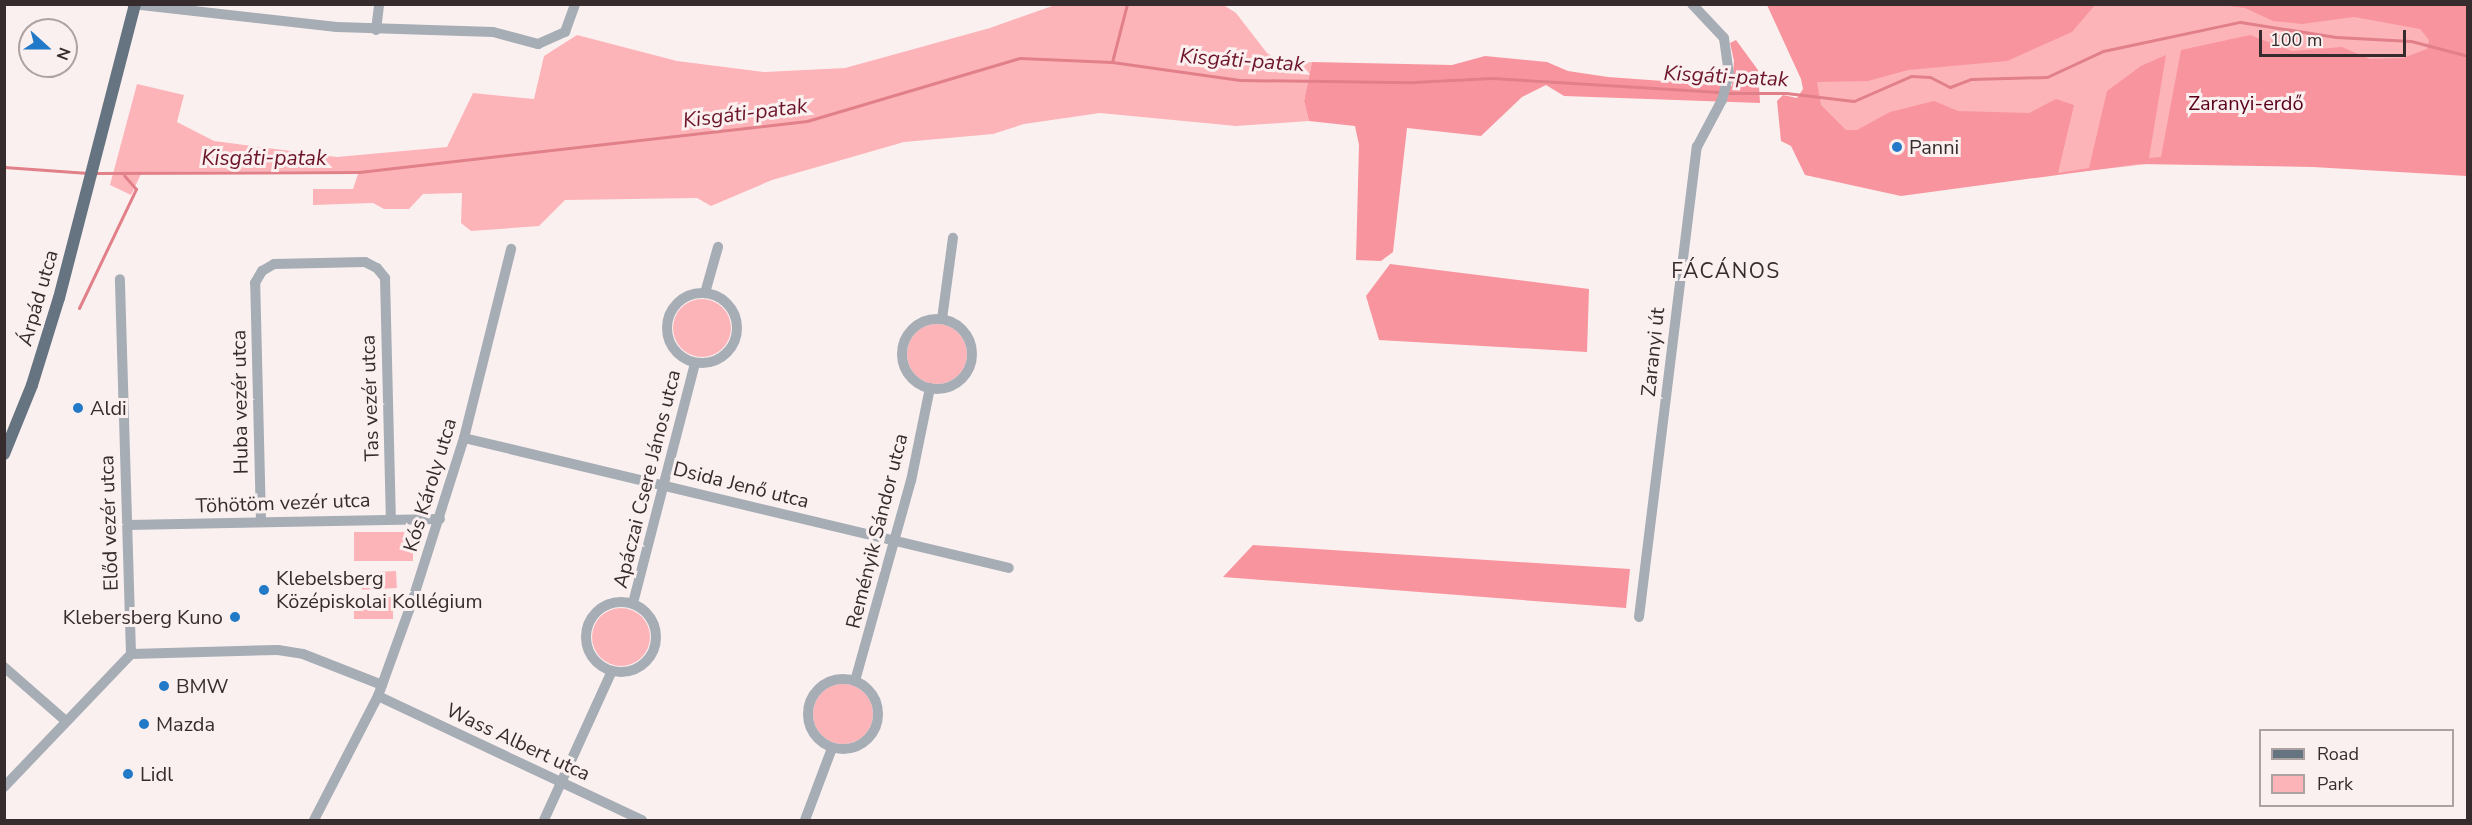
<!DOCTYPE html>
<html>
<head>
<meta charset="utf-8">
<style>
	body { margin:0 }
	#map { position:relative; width:2472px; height:825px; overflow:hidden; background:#fbf0f0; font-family:"Nunito Sans",sans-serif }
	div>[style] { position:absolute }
	.green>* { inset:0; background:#fdb4b9; transform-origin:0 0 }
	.round { border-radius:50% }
	.forest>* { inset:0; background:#f8949d }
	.stream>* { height:3px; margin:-1.5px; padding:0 1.5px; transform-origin:1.5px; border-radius:1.5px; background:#e18089 }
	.minor>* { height:10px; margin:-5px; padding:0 5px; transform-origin:5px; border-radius:5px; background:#a6adb5 }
	.minor>.ring { margin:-5px; padding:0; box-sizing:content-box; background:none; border:10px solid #a6adb5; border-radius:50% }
	.major>* { height:12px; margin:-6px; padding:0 6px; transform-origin:6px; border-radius:6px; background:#667380 }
	.dots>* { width:16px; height:16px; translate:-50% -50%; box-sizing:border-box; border:3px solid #fbf0f0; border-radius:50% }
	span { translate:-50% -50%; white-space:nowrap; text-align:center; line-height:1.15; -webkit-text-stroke:6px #fbf0f0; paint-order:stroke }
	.park-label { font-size:20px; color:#5a0019 }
	.poi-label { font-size:20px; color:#372c2d }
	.left { translate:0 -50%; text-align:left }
	.right { translate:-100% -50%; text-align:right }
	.street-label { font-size:20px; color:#372c2d }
	.water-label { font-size:21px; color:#6d1528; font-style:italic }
	.neighbourhood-label { font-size:21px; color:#372c2d; letter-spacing:1.5px }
	.frame { position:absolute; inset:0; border:6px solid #372c2d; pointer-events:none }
	.legend { position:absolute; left:2259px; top:729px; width:195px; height:78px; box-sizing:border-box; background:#fbf0f0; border:2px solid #ada2a2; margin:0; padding:8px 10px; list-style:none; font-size:18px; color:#372c2d }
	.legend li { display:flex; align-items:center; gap:12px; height:30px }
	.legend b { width:30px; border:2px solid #ada2a2 }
	.north { position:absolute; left:18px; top:18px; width:60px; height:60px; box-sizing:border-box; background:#fbf0f0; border:2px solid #ada2a2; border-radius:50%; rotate:111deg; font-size:16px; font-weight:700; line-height:24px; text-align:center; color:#372c2d }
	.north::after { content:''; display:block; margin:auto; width:21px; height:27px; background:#2279c7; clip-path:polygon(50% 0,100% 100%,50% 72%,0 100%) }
	.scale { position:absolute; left:2259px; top:30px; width:147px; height:27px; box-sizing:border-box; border:3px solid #372c2d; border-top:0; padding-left:8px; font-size:18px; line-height:21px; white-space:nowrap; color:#372c2d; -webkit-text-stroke:4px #fbf0f0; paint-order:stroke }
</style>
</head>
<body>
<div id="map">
	<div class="green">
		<i style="clip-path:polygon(1222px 4px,1236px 13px,1267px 53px,1284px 64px,1312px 62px,1304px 101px,1309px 121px,1236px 126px,1100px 113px,1024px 124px,993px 134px,904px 142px,772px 180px,711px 206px,697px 198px,565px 200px,539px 226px,471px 231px,461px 223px,462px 193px,423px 194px,409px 209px,384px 209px,373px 203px,313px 205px,313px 189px,353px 189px,359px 171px,142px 172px,131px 195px,110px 185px,137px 84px,184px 95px,177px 122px,214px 141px,337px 157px,447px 147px,473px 93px,534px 99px,544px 56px,577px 35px,677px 61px,765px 72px,845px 68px,990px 28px,1055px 5px)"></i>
		<i style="clip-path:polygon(2090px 5px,2247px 5px,2353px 13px,2422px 25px,2434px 38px,2430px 52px,2165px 162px,2052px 175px,2030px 117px,1878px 125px,1845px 134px,1817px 106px,1812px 77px)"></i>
		<i class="round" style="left:673px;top:299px;width:58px;height:58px"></i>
		<i class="round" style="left:907px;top:324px;width:60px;height:60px"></i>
		<i style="left:413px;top:532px;width:29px;height:59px;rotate:90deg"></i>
		<i style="left:396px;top:571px;width:17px;height:35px;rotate:87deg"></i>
		<i style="left:393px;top:597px;width:22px;height:39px;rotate:90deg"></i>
		<i class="round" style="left:592px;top:608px;width:58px;height:58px"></i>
		<i class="round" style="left:813px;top:684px;width:60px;height:60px"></i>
	</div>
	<div class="forest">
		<i style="clip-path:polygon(1767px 5px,2095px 5px,2072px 32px,2007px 61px,1908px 70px,1868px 81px,1817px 82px,1821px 105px,1846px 130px,1857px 130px,1890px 112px,1934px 101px,1958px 111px,2029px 113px,2056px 99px,2074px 105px,2058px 173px,2089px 168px,2107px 91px,2141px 66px,2166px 55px,2149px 158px,2161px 157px,2181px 50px,2250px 35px,2292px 51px,2342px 47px,2370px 59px,2403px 58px,2427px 49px,2429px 40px,2420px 29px,2354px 17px,2302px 24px,2273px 21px,2245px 8px,2221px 5px,2467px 5px,2467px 176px,2313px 167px,2139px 164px,1901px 196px,1805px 175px,1791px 146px,1781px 141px,1777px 101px,1783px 95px,1797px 98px,1803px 89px,1801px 79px)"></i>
		<i style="clip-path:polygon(1736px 40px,1758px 70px,1760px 103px,1564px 96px,1546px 85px,1522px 97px,1481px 136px,1407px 128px,1393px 252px,1381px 261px,1356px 260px,1359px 145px,1355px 126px,1309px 121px,1304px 101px,1312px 62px,1452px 65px,1485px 56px,1547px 62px,1568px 71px,1608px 77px,1732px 86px,1734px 61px,1730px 43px)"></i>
		<i style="clip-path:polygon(1390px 264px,1589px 289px,1587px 352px,1379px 340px,1366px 296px)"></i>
		<i style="clip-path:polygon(1253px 545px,1630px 569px,1626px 608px,1223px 577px)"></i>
	</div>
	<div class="stream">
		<i style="left:1112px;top:62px;width:60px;rotate:-75.5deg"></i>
		<i style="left:1727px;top:93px;width:59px"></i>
		<i style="left:1786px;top:93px;width:68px;rotate:6.7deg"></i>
		<i style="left:1854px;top:101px;width:62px;rotate:-23.7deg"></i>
		<i style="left:1911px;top:76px;width:19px;rotate:3deg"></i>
		<i style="left:1930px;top:77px;width:22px;rotate:27deg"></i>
		<i style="left:1950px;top:87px;width:22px;rotate:-21deg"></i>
		<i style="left:1971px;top:79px;width:76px;rotate:-1.5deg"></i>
		<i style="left:2047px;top:77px;width:62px;rotate:-24.9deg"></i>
		<i style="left:2103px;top:51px;width:140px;rotate:-12deg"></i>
		<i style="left:2240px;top:22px;width:97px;rotate:8.9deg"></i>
		<i style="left:2336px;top:37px;width:75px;rotate:3.1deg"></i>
		<i style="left:2411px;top:41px;width:59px;rotate:14.7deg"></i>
		<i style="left:4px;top:167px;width:84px;rotate:4.1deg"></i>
		<i style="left:95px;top:173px;width:264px;rotate:-0.2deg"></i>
		<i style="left:359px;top:172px;width:451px;rotate:-6.5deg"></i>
		<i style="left:807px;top:121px;width:222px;rotate:-16.5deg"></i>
		<i style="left:1020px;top:58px;width:92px;rotate:2.5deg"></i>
		<i style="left:1112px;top:62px;width:129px;rotate:8deg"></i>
		<i style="left:1240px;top:80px;width:174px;rotate:0.7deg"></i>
		<i style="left:1414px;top:82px;width:78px;rotate:-2.9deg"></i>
		<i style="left:1492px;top:78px;width:228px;rotate:3.5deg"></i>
		<i style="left:79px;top:308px;width:132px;rotate:-64.4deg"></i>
		<i style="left:136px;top:189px;width:18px;rotate:-131deg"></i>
	</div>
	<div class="minor">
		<i style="left:132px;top:4px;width:206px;rotate:6.4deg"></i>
		<i style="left:337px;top:27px;width:156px;rotate:1.8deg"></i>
		<i style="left:493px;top:32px;width:47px;rotate:14.9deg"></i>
		<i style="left:538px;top:44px;width:30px;rotate:-24deg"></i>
		<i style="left:565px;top:32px;width:30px;rotate:-70deg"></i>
		<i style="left:376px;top:30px;width:26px;rotate:-83deg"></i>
		<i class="ring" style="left:667px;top:293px;width:60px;height:60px"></i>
		<i style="left:705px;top:293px;width:48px;rotate:-74.2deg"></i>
		<i class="ring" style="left:902px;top:319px;width:60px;height:60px"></i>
		<i style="left:942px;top:319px;width:82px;rotate:-82.3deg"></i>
		<i style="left:464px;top:438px;width:560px;rotate:13.42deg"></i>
		<i style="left:261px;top:521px;width:238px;rotate:-91.4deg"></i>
		<i style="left:255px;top:283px;width:14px;rotate:-60deg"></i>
		<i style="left:262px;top:271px;width:14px;rotate:-30deg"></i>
		<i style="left:274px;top:264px;width:91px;rotate:-1.3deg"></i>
		<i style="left:365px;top:262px;width:13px;rotate:27deg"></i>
		<i style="left:377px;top:268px;width:13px;rotate:51deg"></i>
		<i style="left:385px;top:278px;width:240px;rotate:88.6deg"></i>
		<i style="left:128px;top:525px;width:312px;rotate:-1.1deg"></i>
		<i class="ring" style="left:586px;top:602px;width:60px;height:60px"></i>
		<i style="left:633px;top:603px;width:248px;rotate:-75.5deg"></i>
		<i style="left:1639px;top:617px;width:474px;rotate:-83deg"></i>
		<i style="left:1697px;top:147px;width:53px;rotate:-62deg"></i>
		<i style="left:1722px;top:100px;width:27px;rotate:-75deg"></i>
		<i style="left:1729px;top:74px;width:36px;rotate:-98deg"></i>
		<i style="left:1724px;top:38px;width:47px;rotate:-133.3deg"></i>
		<i style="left:131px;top:654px;width:147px;rotate:-1.6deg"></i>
		<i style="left:278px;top:650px;width:25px;rotate:9deg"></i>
		<i style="left:303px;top:654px;width:85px;rotate:21.4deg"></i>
		<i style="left:4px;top:667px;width:82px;rotate:41.1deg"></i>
		<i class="ring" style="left:808px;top:679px;width:60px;height:60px"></i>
		<i style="left:855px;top:681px;width:208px;rotate:-74.4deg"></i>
		<i style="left:911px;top:481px;width:95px;rotate:-78.5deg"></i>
		<i style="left:378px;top:696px;width:292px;rotate:25.2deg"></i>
		<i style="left:4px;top:787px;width:184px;rotate:-46.3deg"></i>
		<i style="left:131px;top:654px;width:375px;rotate:-91.7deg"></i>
		<i style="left:314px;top:820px;width:140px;rotate:-62.7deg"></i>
		<i style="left:378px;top:696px;width:97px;rotate:-70.1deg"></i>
		<i style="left:411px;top:605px;width:175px;rotate:-72.4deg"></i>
		<i style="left:464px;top:438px;width:195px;rotate:-76deg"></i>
		<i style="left:544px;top:820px;width:164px;rotate:-65.5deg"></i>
		<i style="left:805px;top:820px;width:77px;rotate:-69.4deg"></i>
	</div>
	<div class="major">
		<i style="left:4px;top:454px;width:74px;rotate:-67.9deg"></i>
		<i style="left:32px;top:385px;width:91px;rotate:-72.8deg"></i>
		<i style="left:59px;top:298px;width:304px;rotate:-75.5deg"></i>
	</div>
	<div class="dots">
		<i style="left:1897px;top:147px;background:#2279c7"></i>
		<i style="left:78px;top:408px;background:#2279c7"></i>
		<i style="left:264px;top:590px;background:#2279c7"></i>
		<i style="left:235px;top:617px;background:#2279c7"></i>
		<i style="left:164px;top:686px;background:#2279c7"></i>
		<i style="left:144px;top:724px;background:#2279c7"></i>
		<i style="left:128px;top:774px;background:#2279c7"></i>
	</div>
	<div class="park-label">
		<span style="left:2246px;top:103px">Zaranyi-erdő</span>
	</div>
	<div class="poi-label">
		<span class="left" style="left:1909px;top:147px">Panni</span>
		<span class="left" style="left:90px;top:408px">Aldi</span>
		<span class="left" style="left:276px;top:590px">Klebelsberg<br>Középiskolai Kollégium</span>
		<span class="right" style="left:223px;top:617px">Klebersberg Kuno</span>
		<span class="left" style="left:176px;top:686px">BMW</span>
		<span class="left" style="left:156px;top:724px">Mazda</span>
		<span class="left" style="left:140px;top:774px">Lidl</span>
	</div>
	<div class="street-label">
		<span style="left:38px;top:298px;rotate:-74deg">Árpád utca</span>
		<span style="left:1653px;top:352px;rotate:-84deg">Zaranyi út</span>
		<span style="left:370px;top:398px;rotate:-92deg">Tas vezér utca</span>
		<span style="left:240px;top:402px;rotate:-91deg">Huba vezér utca</span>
		<span style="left:647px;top:479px;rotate:-76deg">Apáczai Csere János utca</span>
		<span style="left:430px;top:485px;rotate:-73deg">Kós Károly utca</span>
		<span style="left:741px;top:485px;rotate:14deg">Dsida Jenő utca</span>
		<span style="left:283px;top:503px;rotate:-2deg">Töhötöm vezér utca</span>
		<span style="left:109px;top:523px;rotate:-92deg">Előd vezér utca</span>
		<span style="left:877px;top:531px;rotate:-76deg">Reményik Sándor utca</span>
		<span style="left:518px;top:742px;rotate:25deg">Wass Albert utca</span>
	</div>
	<div class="water-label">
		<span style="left:1242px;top:60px;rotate:4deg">Kisgáti-patak</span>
		<span style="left:1726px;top:76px;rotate:3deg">Kisgáti-patak</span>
		<span style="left:745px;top:113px;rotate:-7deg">Kisgáti-patak</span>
		<span style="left:264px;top:158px">Kisgáti-patak</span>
	</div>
	<div class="neighbourhood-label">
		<span style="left:1726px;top:271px">FÁCÁNOS</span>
	</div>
	<div class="frame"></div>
	<ul class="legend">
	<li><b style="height:8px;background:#667380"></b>Road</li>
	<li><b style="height:16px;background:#fdb4b9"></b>Park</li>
	</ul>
	<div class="north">N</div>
	<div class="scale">100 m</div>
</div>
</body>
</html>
